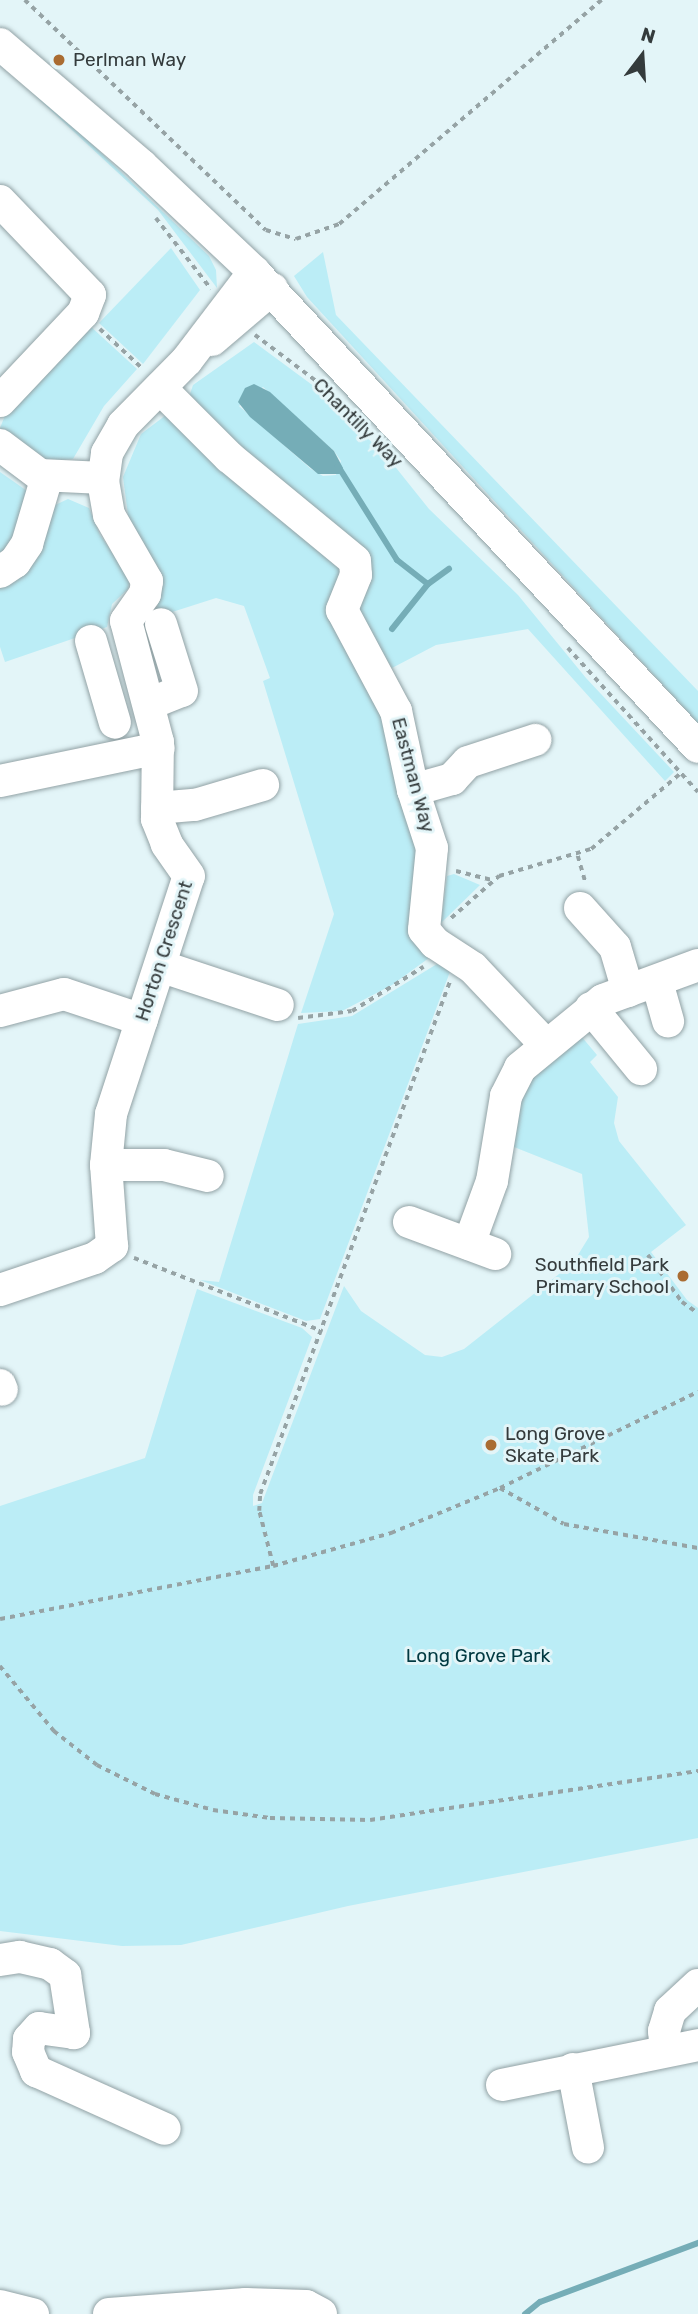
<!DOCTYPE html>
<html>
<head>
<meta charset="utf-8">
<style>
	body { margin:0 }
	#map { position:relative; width:698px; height:2314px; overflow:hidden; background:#e3f5f8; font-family:Rubik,sans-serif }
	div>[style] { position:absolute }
	.green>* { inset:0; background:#bbedf6 }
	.water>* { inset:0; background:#75adb7 }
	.stream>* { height:6px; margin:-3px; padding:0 3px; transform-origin:3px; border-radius:3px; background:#75adb7 }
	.path>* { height:3.5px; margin-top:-1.75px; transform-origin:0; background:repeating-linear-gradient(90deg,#96a3a5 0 5px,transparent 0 10px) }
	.roads { filter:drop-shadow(0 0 2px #92a2a5) drop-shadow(0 0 2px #92a2a5) }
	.minor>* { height:32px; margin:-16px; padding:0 16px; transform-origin:16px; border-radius:16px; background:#fff }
	.dots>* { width:19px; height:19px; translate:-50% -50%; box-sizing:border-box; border:4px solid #e3f5f8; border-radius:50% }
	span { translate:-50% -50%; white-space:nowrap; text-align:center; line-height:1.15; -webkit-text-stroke:6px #e3f5f8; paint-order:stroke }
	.poi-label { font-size:19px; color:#343b3c }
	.left { translate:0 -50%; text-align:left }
	.right { translate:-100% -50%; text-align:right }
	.street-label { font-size:19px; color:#343b3c }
	.park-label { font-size:19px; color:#013941 }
	.north { position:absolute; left:607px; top:21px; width:70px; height:70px; -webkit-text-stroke:5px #e3f5f8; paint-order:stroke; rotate:17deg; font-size:19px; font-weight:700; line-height:28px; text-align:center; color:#343b3c }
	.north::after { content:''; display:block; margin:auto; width:24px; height:32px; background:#343b3c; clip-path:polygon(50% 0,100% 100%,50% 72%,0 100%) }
</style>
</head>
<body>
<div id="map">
	<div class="green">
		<i style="clip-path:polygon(6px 62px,209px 256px,216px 270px,217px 288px,158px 210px,15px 77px)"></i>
		<i style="clip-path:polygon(171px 248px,200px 290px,143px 364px,99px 323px)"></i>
		<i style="clip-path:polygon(323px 252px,336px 315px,698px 691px,698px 723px,307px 297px,294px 276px)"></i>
		<i style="clip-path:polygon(89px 325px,137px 369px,104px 406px,73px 459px,46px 461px,0 428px,4px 418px,1px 415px)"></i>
		<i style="clip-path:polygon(evenodd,254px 342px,315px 387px,389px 459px,429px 509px,518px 595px,586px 678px,674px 772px,665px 781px,528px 629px,436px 645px,392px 668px,357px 611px,372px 574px,189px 397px,193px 385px,254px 342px,263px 387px,334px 451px,341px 461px,336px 475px,323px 476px,311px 469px,239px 406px,263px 387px)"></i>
		<i style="clip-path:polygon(166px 415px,342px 561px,371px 681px,417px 831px,433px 955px,392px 985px,342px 1011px,301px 1013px,334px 914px,263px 681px,270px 678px,244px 606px,216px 598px,141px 622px,157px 607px,162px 588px,128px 515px,123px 477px,141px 434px)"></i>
		<i style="clip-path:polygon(0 472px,30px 493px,29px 509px,0 559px)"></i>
		<i style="clip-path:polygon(68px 499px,89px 508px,100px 535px,130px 578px,128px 589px,112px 604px,107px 627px,5px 662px,0 647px,0 582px,53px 506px)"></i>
		<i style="clip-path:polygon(454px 874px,480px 885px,441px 923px,447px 876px)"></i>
		<i style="clip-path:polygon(437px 964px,451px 969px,320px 1319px,306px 1321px,200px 1280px,219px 1282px,298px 1024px,352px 1016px)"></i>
		<i style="clip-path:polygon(581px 1036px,597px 1055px,590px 1062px,618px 1097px,614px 1123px,619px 1141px,686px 1225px,651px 1252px,687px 1300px,698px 1308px,698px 1838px,348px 1906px,181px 1945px,122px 1946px,0 1931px,0 1506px,145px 1458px,197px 1289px,302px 1328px,312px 1337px,253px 1495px,253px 1506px,262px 1503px,344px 1286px,361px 1311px,425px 1355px,442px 1357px,464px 1349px,573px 1263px,589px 1237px,582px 1174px,514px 1147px,521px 1100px,529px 1082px)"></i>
	</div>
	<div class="water">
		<i style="clip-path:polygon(254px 384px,270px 392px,334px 451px,343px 468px,341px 474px,318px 474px,250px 417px,238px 402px,245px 388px)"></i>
	</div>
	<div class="stream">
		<i style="left:338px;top:466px;width:111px;rotate:57.9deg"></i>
		<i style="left:397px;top:560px;width:39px;rotate:38deg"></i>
		<i style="left:428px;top:584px;width:26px;rotate:-36deg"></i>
		<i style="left:392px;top:629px;width:58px;rotate:-51.3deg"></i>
		<i style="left:525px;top:2314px;width:19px;rotate:-39deg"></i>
		<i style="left:540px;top:2302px;width:169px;rotate:-20.5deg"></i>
	</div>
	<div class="path">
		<i style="left:25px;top:0;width:333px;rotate:43.7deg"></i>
		<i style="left:266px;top:230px;width:31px;rotate:17deg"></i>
		<i style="left:296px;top:239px;width:46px;rotate:-19.2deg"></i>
		<i style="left:339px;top:224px;width:345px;rotate:-40.5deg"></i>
		<i style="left:156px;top:218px;width:90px;rotate:52.2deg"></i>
		<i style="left:100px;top:329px;width:59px;rotate:42.9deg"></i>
		<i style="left:255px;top:335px;width:80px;rotate:36.9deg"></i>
		<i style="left:568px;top:648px;width:194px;rotate:47.9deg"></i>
		<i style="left:578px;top:856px;width:29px;rotate:74deg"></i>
		<i style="left:456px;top:871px;width:37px;rotate:14deg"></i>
		<i style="left:451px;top:918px;width:64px;rotate:-41.2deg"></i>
		<i style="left:499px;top:876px;width:96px;rotate:-16.4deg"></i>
		<i style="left:591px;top:849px;width:118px;rotate:-40.2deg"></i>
		<i style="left:298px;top:1018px;width:54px;rotate:-7.4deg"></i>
		<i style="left:352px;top:1011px;width:84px;rotate:-31.8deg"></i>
		<i style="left:648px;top:1255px;width:58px;rotate:54.1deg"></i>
		<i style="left:682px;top:1302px;width:19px;rotate:35deg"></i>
		<i style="left:134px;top:1258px;width:202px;rotate:21.2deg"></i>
		<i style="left:500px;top:1488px;width:73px;rotate:29.4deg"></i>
		<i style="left:564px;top:1524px;width:136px;rotate:10.2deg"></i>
		<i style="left:273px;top:1566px;width:57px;rotate:-104.3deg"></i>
		<i style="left:259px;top:1511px;width:17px;rotate:-87deg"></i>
		<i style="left:260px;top:1494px;width:547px;rotate:-69.68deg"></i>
		<i style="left:0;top:1619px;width:278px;rotate:-11deg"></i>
		<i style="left:273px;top:1566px;width:123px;rotate:-15.6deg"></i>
		<i style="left:391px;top:1533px;width:118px;rotate:-22.4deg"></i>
		<i style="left:500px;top:1488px;width:220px;rotate:-25.9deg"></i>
		<i style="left:0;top:1666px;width:85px;rotate:50.3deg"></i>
		<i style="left:54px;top:1731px;width:55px;rotate:38.3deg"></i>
		<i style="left:97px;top:1765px;width:65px;rotate:26.6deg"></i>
		<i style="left:155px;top:1794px;width:60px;rotate:15.4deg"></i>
		<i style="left:213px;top:1810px;width:58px;rotate:8deg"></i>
		<i style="left:270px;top:1818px;width:100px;rotate:1.1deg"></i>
		<i style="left:370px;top:1820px;width:332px;rotate:-8.5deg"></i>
	</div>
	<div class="roads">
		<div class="minor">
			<i style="left:0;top:44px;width:186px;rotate:40.6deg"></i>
			<i style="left:141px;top:165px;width:156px;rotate:43.4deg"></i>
			<i style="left:254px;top:272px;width:650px;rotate:46.93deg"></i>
			<i style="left:0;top:201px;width:130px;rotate:46.2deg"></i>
			<i style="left:90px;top:295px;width:19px;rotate:111deg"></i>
			<i style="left:83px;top:313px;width:121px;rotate:133.3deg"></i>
			<i style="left:212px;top:340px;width:79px;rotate:-40.4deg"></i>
			<i style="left:160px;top:388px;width:98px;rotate:45deg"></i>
			<i style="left:229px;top:457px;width:163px;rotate:39.5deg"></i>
			<i style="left:355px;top:561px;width:14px;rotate:86deg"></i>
			<i style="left:356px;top:575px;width:38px;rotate:112deg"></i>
			<i style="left:342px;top:610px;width:115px;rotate:61.9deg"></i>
			<i style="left:396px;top:711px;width:81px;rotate:77.9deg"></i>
			<i style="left:413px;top:790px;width:61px;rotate:71.9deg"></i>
			<i style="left:432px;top:848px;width:82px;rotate:95.6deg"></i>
			<i style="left:424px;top:930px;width:17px;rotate:50deg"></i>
			<i style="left:435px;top:943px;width:45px;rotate:33.3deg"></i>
			<i style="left:473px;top:968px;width:106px;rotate:46.5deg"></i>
			<i style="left:0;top:445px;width:50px;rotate:36.9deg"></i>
			<i style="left:40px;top:475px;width:63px;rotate:2.7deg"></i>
			<i style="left:0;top:572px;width:18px;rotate:-34deg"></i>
			<i style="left:15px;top:562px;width:22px;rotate:-56deg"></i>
			<i style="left:27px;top:544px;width:70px;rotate:-73.4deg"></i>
			<i style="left:91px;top:641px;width:85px;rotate:73.7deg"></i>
			<i style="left:149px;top:704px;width:35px;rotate:-22deg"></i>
			<i style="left:182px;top:691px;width:70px;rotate:-107.4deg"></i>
			<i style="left:0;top:781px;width:162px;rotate:-11.7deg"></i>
			<i style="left:413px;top:790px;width:41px;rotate:-15.8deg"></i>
			<i style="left:452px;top:779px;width:23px;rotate:-47deg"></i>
			<i style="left:468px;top:762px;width:71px;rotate:-18.2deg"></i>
			<i style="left:157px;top:808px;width:38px;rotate:-5deg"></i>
			<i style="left:195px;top:805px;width:71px;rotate:-16.4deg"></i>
			<i style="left:580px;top:908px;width:52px;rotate:48.1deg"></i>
			<i style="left:615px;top:947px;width:46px;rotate:73.5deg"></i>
			<i style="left:160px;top:966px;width:124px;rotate:18.3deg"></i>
			<i style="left:657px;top:982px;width:41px;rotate:74.2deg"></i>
			<i style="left:591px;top:1008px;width:79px;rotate:50.7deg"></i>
			<i style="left:0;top:1011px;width:66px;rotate:-14.9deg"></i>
			<i style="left:64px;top:994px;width:82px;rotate:18.4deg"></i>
			<i style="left:106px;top:1165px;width:58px"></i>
			<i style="left:164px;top:1165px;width:45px;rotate:14deg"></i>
			<i style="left:409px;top:1222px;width:92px;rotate:20.4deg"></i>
			<i style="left:469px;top:1244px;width:67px;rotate:-69.9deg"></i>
			<i style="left:492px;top:1181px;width:86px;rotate:-80.6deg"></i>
			<i style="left:506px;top:1096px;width:31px;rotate:-63deg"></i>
			<i style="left:520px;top:1068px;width:107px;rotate:-39.3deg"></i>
			<i style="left:603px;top:1000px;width:101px;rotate:-20.2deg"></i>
			<i style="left:0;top:1290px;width:100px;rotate:-18.6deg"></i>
			<i style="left:95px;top:1258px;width:21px;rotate:-35deg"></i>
			<i style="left:112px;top:1246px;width:81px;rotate:-94.2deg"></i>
			<i style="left:106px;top:1165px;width:51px;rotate:-84.4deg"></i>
			<i style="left:111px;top:1114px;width:250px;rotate:-71.9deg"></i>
			<i style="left:189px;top:876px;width:39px;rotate:-125deg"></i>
			<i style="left:167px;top:844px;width:27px;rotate:-112deg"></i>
			<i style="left:157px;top:819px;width:77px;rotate:-89.3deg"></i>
			<i style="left:158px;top:742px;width:125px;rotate:-104.8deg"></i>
			<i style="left:126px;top:621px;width:33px;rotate:-55deg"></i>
			<i style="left:145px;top:594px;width:13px;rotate:-81deg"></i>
			<i style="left:147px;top:581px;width:76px;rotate:-119.9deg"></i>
			<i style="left:109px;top:515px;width:34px;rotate:-100deg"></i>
			<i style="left:103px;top:482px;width:29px;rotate:-82deg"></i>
			<i style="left:107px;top:453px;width:32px;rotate:-60deg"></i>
			<i style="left:123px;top:425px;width:91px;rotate:-45.4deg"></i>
			<i style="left:187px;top:360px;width:111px;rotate:-52.7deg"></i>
			<i style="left:0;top:1385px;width:5px;rotate:68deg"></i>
			<i style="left:0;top:1960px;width:20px;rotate:-9deg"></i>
			<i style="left:20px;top:1957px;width:31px;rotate:13deg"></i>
			<i style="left:50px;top:1964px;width:19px;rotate:36deg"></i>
			<i style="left:65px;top:1975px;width:59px;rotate:81.2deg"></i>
			<i style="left:74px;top:2033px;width:35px;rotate:-172deg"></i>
			<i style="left:39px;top:2028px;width:15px;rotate:132deg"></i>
			<i style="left:29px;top:2039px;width:13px;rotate:94deg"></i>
			<i style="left:28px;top:2052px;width:21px;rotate:67deg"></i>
			<i style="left:36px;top:2071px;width:141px;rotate:24.2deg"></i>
			<i style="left:666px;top:2050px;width:19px;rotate:-96deg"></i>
			<i style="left:664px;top:2031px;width:21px;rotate:-73deg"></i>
			<i style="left:670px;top:2011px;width:38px;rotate:-43deg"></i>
			<i style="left:573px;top:2069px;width:80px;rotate:79.2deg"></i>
			<i style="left:502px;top:2085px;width:200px;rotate:-11.5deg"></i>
			<i style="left:0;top:2306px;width:34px;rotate:14deg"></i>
			<i style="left:109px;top:2314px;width:137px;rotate:-4.2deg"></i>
			<i style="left:246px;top:2304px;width:60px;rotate:1.9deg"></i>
			<i style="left:306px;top:2306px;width:17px;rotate:28deg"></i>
		</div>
	</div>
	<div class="dots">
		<i style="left:59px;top:60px;background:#aa6c32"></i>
		<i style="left:683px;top:1276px;background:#aa6c32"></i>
		<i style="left:491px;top:1445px;background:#aa6c32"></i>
	</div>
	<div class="poi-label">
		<span class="left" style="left:73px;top:60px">Perlman Way</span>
		<span class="right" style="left:669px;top:1276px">Southfield Park<br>Primary School</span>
		<span class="left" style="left:505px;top:1445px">Long Grove<br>Skate Park</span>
	</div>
	<div class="street-label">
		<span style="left:358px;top:423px;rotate:45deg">Chantilly Way</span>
		<span style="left:413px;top:775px;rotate:75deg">Eastman Way</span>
		<span style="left:164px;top:951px;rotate:-72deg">Horton Crescent</span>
	</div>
	<div class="park-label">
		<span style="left:478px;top:1656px">Long Grove Park</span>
	</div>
	<div class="north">N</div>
</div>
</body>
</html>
